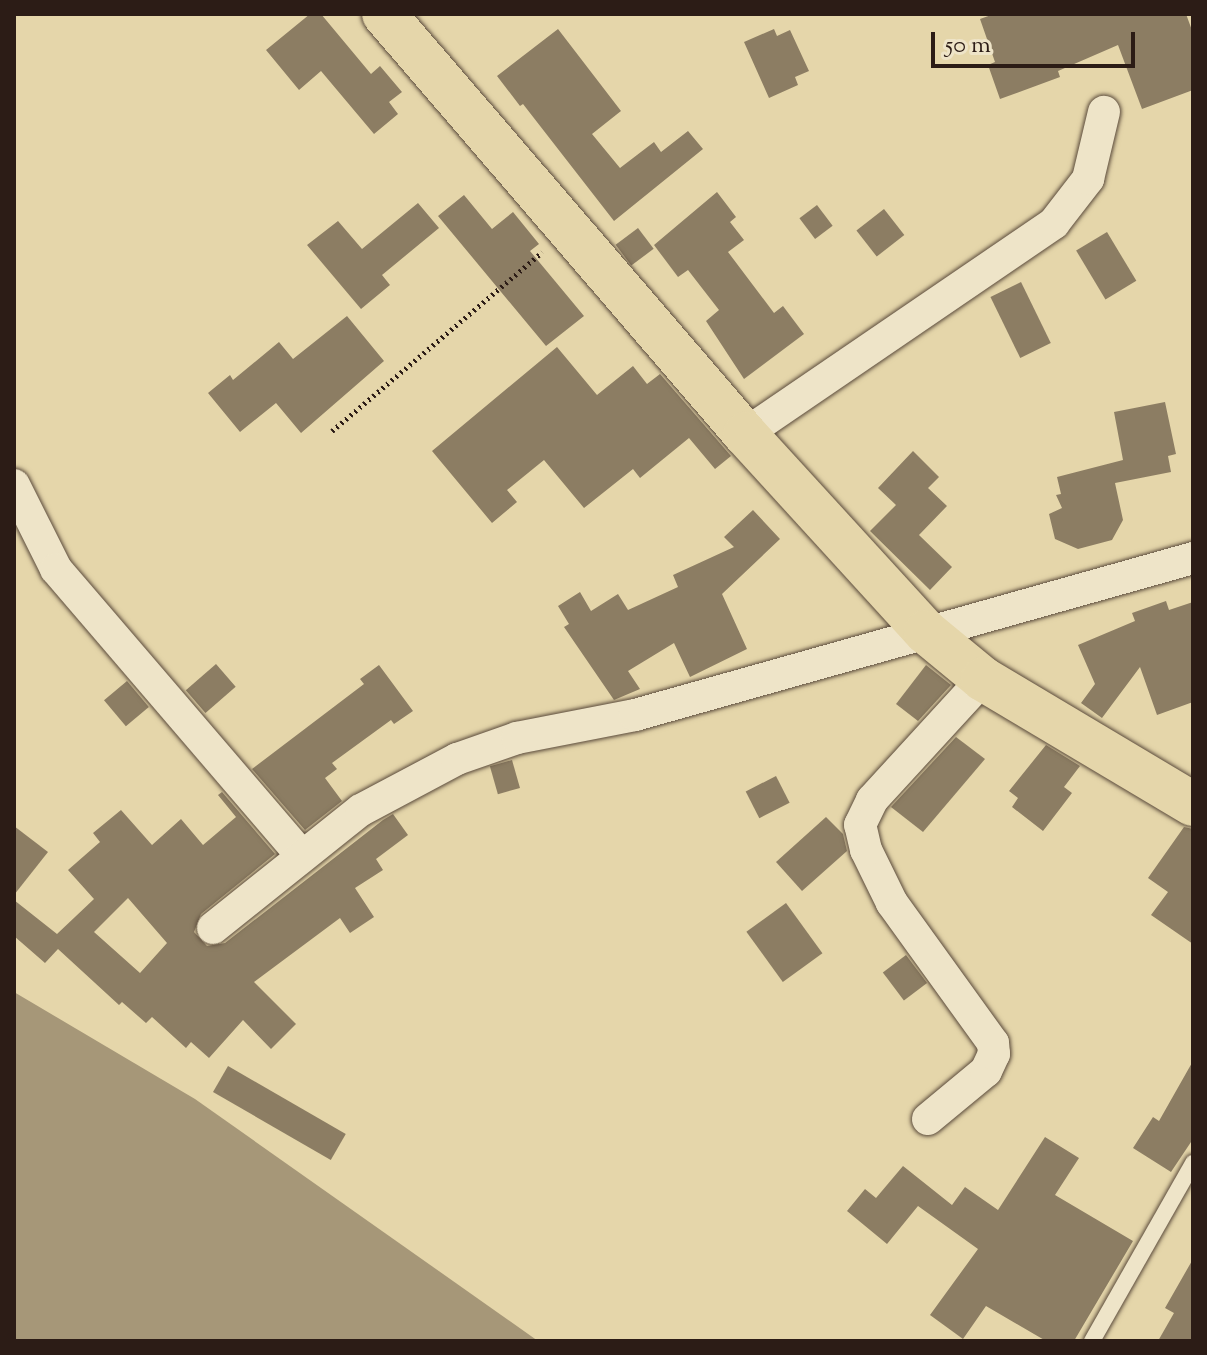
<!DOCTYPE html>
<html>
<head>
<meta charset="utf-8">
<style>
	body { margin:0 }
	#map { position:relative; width:1207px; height:1355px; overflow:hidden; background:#e5d6aa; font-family:"Sorts Mill Goudy",serif }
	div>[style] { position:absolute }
	.water>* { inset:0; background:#a69778 }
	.building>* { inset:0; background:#8c7d63; transform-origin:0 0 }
	.path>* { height:5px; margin-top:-2.5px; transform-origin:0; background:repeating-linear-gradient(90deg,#2c1c16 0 2px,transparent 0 6px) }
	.roads { filter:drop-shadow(0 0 2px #5a4a3b) drop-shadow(0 0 2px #5a4a3b) }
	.lane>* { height:16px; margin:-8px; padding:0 8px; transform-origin:8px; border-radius:8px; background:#eee4c8 }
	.street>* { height:32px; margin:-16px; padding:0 16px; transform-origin:16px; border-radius:16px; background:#eee4c8 }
	.highway>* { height:44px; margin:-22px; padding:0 22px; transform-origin:22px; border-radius:22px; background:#e5d6aa }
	span { translate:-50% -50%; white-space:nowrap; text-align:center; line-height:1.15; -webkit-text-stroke:6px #eee4c8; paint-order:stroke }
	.frame { position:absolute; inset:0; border:16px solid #2c1c16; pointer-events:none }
	.scale { position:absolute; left:931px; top:32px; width:204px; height:36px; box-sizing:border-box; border:4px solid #2c1c16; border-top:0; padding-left:10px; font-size:24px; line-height:28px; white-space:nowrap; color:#2c1c16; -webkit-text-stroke:6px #eee4c8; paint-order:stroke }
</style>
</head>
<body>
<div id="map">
	<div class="water">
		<i style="clip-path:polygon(14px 992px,195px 1099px,538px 1341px,14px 1341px)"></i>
	</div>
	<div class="building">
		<i style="clip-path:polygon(310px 14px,321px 14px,371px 74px,380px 66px,402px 92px,389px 102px,398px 114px,374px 134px,321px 71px,299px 90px,266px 50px)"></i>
		<i style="clip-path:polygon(994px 14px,1186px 14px,1193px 33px,1193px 90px,1142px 109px,1118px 45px,1058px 71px,1060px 77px,1000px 99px,988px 65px,995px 62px,980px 19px)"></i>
		<i style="clip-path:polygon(558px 29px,621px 111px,592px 134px,620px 168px,654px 142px,661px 152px,688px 131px,703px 149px,614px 221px,523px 104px,520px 106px,497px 76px)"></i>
		<i style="clip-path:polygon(774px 29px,777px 36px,790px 30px,809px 71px,795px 77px,798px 85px,769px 98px,744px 42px)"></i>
		<i style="clip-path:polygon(717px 192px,736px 217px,730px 222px,744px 240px,728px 252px,774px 313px,783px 306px,804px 334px,744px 379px,706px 321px,719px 310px,688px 270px,678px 277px,654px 245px)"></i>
		<i style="clip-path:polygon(464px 195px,492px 229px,513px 212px,539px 244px,530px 251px,584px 316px,546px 346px,438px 216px)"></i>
		<i style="clip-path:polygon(418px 203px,439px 228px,382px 275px,390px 285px,361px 309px,307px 245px,338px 221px,362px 249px)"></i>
		<i style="left:817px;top:205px;width:26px;height:22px;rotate:53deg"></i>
		<i style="left:884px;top:209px;width:33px;height:35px;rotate:52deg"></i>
		<i style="left:638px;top:228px;width:26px;height:28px;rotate:53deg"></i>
		<i style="left:1107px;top:232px;width:57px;height:36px;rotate:59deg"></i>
		<i style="left:1021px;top:282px;width:68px;height:34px;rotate:64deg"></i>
		<i style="clip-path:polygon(347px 316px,384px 361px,301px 433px,276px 403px,240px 432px,208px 393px,230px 375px,233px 380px,279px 342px,293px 359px)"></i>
		<i style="clip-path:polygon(557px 347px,597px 395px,633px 366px,647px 384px,660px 374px,731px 456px,715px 469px,689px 438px,640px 478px,633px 469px,584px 508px,544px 460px,507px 490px,517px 502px,492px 523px,432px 451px)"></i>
		<i style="clip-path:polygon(1165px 402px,1176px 454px,1168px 456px,1171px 472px,1115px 483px,1123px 520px,1112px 540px,1078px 549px,1055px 539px,1049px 514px,1062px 508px,1056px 495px,1061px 494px,1057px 477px,1123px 460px,1114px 412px)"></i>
		<i style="clip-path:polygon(913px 451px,939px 477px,928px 488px,947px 506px,919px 535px,952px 567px,930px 590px,870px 531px,896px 505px,878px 488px)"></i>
		<i style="clip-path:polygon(753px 510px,780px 539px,722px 594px,747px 649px,690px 677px,674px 643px,628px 671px,640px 689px,614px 700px,564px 627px,569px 624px,558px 606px,580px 592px,591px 611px,618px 594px,628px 610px,678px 587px,673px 575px,734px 547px,724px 537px)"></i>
		<i style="clip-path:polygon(1166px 601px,1169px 610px,1193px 602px,1193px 702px,1157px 715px,1140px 667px,1102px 718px,1081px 703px,1095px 684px,1078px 645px,1135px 621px,1132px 613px)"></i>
		<i style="left:216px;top:664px;width:30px;height:40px;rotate:49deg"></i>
		<i style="clip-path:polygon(379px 665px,413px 711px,394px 724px,391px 720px,332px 763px,337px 769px,325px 778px,342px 801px,305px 830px,252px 769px,364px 684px,360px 679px)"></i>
		<i style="clip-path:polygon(926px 665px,951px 685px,918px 721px,896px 704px)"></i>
		<i style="left:127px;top:681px;width:34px;height:30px;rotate:50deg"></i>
		<i style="clip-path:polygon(956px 737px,985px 759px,923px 832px,891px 807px)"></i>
		<i style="clip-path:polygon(1046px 745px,1080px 766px,1064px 787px,1072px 793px,1043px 831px,1012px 807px,1018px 798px,1009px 791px)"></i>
		<i style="left:512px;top:760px;width:29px;height:23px;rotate:74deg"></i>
		<i style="left:776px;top:776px;width:30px;height:34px;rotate:63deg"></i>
		<i style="clip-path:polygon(evenodd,222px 792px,275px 854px,201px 914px,194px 932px,207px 946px,225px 943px,383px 820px,393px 814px,408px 835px,376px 859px,383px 870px,355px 888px,374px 917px,350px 933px,340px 918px,254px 982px,296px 1024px,271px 1049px,243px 1020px,209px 1058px,191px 1042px,186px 1048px,152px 1017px,146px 1023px,122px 1002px,119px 1005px,58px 949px,45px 963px,14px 936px,14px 900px,57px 934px,94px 899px,68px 870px,100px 842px,93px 833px,121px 810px,152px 845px,181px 819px,203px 845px,236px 817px,218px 795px,222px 792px,128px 898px,167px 943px,140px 973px,94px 932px,128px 898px)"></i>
		<i style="clip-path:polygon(826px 817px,843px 834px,847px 851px,802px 891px,776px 862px)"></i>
		<i style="clip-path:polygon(14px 826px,48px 852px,14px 895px)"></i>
		<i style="clip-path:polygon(1184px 827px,1193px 829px,1193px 944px,1151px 915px,1168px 892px,1148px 878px)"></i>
		<i style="left:786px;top:903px;width:62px;height:49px;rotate:54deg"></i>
		<i style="left:906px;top:955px;width:35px;height:29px;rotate:53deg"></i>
		<i style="clip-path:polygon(1193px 1061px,1193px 1139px,1171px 1172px,1133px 1148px,1153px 1117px,1159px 1121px)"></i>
		<i style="left:228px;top:1066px;width:136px;height:30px;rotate:30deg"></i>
		<i style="clip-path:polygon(1045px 1137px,1079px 1158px,1055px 1195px,1133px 1241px,1074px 1341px,1046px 1341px,986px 1306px,963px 1339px,930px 1315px,978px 1249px,918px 1206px,887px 1244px,847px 1211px,865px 1189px,876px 1198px,903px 1166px,952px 1205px,965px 1187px,998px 1210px)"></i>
		<i style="clip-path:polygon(1193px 1259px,1193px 1341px,1158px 1341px,1174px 1313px,1165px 1308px)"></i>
	</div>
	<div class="path">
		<i style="left:332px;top:431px;width:276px;rotate:-40.4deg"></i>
	</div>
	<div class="roads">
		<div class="lane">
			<i style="left:1092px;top:1341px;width:205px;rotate:-60.4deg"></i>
		</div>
		<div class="street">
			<i style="left:745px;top:434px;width:374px;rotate:-34.3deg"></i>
			<i style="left:1054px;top:223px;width:56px;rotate:-52.3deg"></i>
			<i style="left:1088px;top:179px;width:69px;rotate:-76.6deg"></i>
			<i style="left:14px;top:485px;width:94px;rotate:63.4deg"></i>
			<i style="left:56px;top:569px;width:378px;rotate:49.4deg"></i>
			<i style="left:213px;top:928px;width:189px;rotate:-38.6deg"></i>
			<i style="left:361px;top:810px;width:109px;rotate:-28deg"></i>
			<i style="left:457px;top:759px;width:64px;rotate:-19.3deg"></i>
			<i style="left:517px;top:738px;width:120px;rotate:-11deg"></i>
			<i style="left:635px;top:715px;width:580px;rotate:-15.71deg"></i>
			<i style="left:928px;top:1119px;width:75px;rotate:-39.6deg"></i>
			<i style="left:986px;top:1071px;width:19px;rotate:-65deg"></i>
			<i style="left:994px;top:1054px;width:11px;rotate:-95deg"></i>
			<i style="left:993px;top:1043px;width:173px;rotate:-125.8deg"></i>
			<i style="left:892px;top:903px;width:59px;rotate:-116.1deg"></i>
			<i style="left:866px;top:850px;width:26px;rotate:-103deg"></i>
			<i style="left:860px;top:825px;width:28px;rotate:-64deg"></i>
			<i style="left:872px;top:800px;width:164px;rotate:-47.5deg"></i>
		</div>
		<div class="highway">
			<i style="left:384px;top:14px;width:554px;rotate:49.32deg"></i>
			<i style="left:745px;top:434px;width:268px;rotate:47.6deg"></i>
			<i style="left:926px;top:632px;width:74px;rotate:39.5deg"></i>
			<i style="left:983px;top:679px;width:244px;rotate:30.8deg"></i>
		</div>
	</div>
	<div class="frame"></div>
	<div class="scale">50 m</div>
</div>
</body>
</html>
